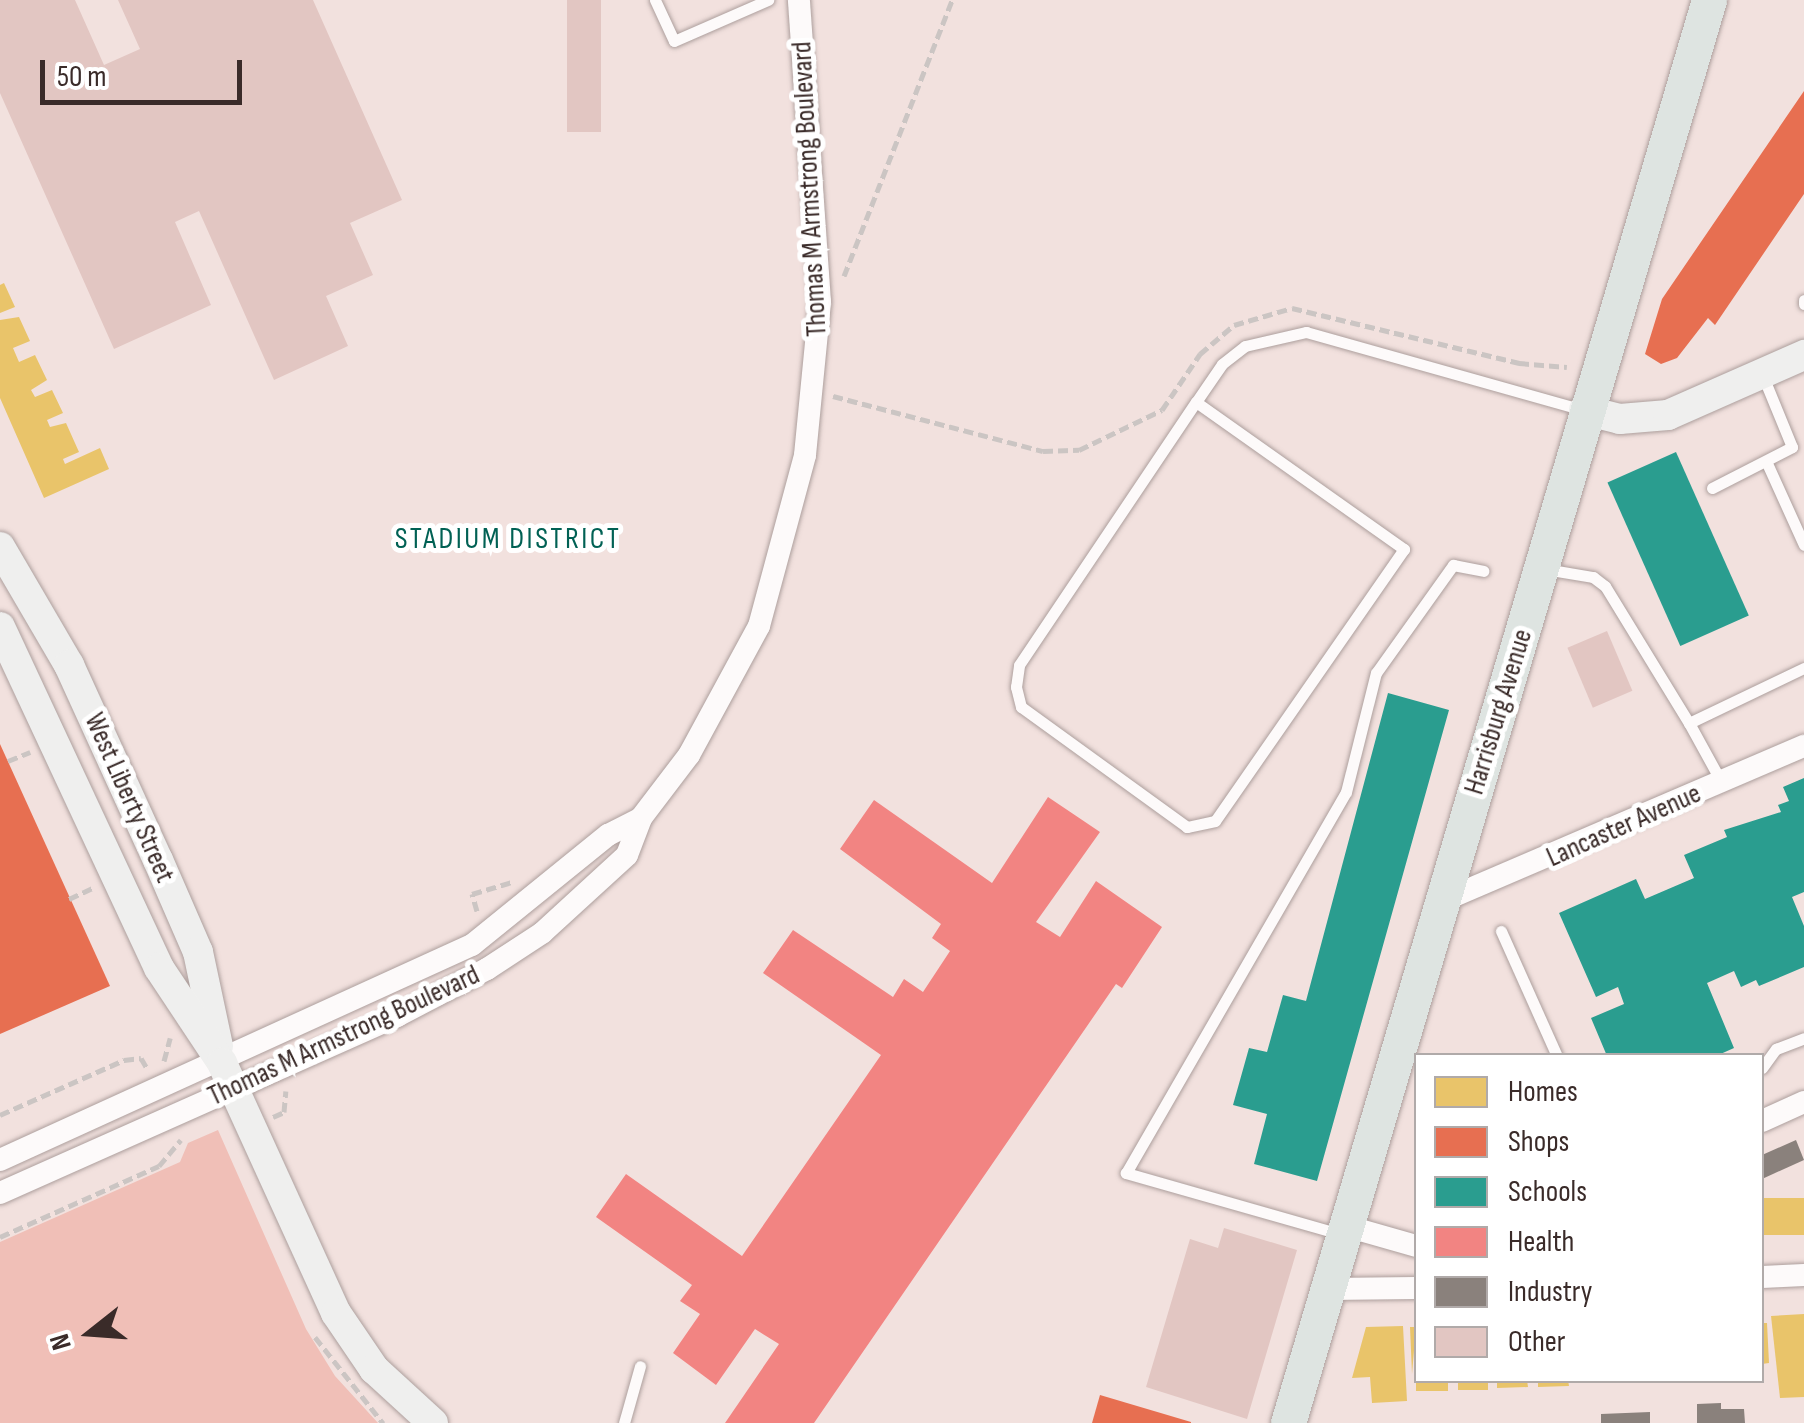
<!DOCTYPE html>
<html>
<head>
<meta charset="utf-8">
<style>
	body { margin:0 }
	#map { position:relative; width:1804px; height:1423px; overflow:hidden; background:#f2e1de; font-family:"Sofia Sans Condensed",sans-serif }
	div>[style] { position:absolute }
	.green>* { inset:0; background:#f0bfb7 }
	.homes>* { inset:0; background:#e9c46a; transform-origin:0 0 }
	.shops>* { inset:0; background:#e76f51 }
	.schools>* { inset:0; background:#2a9d8f; transform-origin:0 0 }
	.health>* { inset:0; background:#f28482 }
	.industry>* { inset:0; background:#8a817c }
	.building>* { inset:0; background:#e2c6c2; transform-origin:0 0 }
	.path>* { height:5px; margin-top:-2.5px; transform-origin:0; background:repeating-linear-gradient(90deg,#cbc5c3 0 10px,transparent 0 15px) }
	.roads { filter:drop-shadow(0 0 2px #ad9f9d) drop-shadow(0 0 2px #ad9f9d) }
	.lane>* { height:11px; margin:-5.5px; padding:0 5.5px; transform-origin:5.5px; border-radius:5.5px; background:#fdfafa }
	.street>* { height:22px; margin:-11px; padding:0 11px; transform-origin:11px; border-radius:11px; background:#fdfafa }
	.secondary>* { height:30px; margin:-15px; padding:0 15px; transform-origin:15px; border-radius:15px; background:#efefee }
	.primary>* { height:35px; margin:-17.5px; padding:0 17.5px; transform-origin:17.5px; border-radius:17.5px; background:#dee4e1 }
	span { translate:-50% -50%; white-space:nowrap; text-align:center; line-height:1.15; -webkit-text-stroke:10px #fff; paint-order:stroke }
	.street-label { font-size:28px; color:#3a2b29 }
	.neighbourhood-label { font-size:30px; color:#016154; letter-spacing:2.5px }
	.legend { position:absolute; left:1414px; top:1053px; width:350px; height:330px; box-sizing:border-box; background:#fff; border:2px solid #b0aaa9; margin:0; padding:12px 18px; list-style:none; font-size:30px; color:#3a2b29 }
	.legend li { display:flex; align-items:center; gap:20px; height:50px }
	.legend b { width:50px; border:2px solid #b0aaa9 }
	.north { position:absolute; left:40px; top:1283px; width:100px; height:100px; -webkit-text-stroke:8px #fff; paint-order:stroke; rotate:253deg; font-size:28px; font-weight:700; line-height:40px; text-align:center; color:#3a2b29 }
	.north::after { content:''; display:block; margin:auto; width:35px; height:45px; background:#3a2b29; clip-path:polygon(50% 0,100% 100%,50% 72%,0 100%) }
	.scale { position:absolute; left:40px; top:60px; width:202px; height:45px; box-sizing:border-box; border:5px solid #3a2b29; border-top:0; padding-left:12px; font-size:30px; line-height:35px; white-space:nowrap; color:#3a2b29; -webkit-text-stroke:8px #fff; paint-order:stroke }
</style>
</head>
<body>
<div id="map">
	<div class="green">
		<i style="clip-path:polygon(218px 1130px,306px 1329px,335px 1376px,378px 1423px,0 1423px,0 1242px,180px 1162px,188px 1143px)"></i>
	</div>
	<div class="homes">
		<i style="clip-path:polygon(4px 283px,15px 307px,0 313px,0 285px)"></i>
		<i style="clip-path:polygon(19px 317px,30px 341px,13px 348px,19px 362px,35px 355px,47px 380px,31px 390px,35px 397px,52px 390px,63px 413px,47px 420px,50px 427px,66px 423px,79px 452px,63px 459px,65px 464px,100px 448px,109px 469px,44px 498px,0 398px,0 320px)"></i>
		<i style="left:1804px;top:1198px;width:37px;height:42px;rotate:90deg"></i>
		<i style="clip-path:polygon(1804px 1314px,1804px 1397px,1780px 1398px,1771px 1316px)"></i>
		<i style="clip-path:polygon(1762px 1323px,1767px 1323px,1769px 1363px,1762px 1364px)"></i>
		<i style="clip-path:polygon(1403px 1326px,1407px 1401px,1372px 1403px,1370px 1377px,1352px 1378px,1366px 1327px)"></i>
		<i style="clip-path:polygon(1410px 1327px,1416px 1327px,1412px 1374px)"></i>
		<i style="left:1416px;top:1380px;width:32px;height:11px"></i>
		<i style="left:1458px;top:1380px;width:30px;height:10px"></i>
		<i style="clip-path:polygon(1497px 1380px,1527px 1380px,1528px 1387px,1497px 1388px)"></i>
		<i style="clip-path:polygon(1538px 1380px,1568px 1380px,1569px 1386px,1538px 1387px)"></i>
	</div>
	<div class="shops">
		<i style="clip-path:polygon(1804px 91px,1804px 194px,1715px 325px,1708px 318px,1677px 358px,1661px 364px,1645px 354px,1662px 299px)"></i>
		<i style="clip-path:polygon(0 744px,110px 986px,0 1034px)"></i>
		<i style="clip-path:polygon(1100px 1395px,1191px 1422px,1191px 1423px,1092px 1423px)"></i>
	</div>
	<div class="schools">
		<i style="left:1676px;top:452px;width:179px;height:75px;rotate:66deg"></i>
		<i style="clip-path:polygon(1388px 693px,1449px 710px,1317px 1181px,1254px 1164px,1267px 1114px,1233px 1105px,1249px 1048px,1267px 1052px,1283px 995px,1306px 1001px)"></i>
		<i style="clip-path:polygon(1804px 778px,1804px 892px,1792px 897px,1804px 926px,1804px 967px,1759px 986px,1756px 980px,1741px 987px,1734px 971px,1707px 983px,1734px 1048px,1716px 1056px,1607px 1056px,1591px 1018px,1624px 1004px,1618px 987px,1596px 997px,1559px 913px,1636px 879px,1645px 899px,1694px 878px,1684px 855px,1727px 837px,1724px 830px,1781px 812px,1778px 805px,1789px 801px,1783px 787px)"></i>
	</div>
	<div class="health">
		<i style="clip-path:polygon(1048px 797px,1100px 832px,1036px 922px,1060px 937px,1096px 881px,1162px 927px,1122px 988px,1116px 984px,814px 1423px,725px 1423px,779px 1344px,755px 1329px,716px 1385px,673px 1353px,700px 1314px,680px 1301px,692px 1285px,596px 1217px,626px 1174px,742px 1256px,881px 1055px,763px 973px,793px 930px,893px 997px,904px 979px,923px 992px,950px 951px,932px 938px,941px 924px,840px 849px,874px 800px,992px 883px)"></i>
	</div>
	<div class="industry">
		<i style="clip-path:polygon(1796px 1140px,1804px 1160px,1762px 1179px,1762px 1155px)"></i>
		<i style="clip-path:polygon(1721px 1403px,1721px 1409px,1744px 1409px,1745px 1423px,1697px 1423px,1697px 1404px)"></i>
		<i style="clip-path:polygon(1650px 1412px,1650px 1423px,1601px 1423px,1601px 1414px)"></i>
	</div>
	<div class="building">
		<i style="clip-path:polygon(0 0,75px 0,104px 65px,140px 49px,118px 0,313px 0,402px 200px,350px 223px,373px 275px,326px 296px,348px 346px,274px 380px,199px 211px,175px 222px,211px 305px,114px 349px,0 93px)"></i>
		<i style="left:567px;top:0;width:34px;height:132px"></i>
		<i style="left:1607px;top:631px;width:65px;height:43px;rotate:67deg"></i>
		<i style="clip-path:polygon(1224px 1228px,1297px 1250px,1247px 1419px,1146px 1387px,1190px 1239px,1218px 1248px)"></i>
	</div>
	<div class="path">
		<i style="left:844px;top:276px;width:296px;rotate:-68.6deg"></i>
		<i style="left:833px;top:396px;width:217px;rotate:14.7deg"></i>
		<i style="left:1043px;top:451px;width:36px;rotate:-2deg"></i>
		<i style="left:1079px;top:450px;width:92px;rotate:-25.7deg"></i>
		<i style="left:1162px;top:410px;width:68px;rotate:-55.8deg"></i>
		<i style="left:1200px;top:354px;width:45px;rotate:-40.5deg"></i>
		<i style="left:1234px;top:325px;width:60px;rotate:-16.3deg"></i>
		<i style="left:1292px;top:308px;width:234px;rotate:13.6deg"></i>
		<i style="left:1519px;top:363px;width:48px;rotate:4.8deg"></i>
		<i style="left:8px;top:761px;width:24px;rotate:-22deg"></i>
		<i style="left:69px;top:899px;width:26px;rotate:-25deg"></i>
		<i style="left:477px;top:911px;width:18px;rotate:-106deg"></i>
		<i style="left:472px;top:894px;width:42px;rotate:-16.7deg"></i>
		<i style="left:164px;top:1061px;width:24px;rotate:-75deg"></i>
		<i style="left:0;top:1115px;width:136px;rotate:-23.9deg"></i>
		<i style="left:124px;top:1060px;width:17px;rotate:-7deg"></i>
		<i style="left:141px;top:1058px;width:14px;rotate:60deg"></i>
		<i style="left:273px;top:1117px;width:12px;rotate:-24deg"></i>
		<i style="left:284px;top:1112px;width:21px;rotate:-85deg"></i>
		<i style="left:0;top:1237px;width:174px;rotate:-24.1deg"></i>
		<i style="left:159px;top:1166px;width:34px;rotate:-50deg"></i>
		<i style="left:315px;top:1337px;width:110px;rotate:51.7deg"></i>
	</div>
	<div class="roads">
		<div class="lane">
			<i style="left:655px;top:0;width:45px;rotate:65.1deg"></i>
			<i style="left:674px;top:41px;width:103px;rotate:-23.6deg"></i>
			<i style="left:1804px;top:300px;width:4px;rotate:90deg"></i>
			<i style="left:1196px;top:402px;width:255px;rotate:35.3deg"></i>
			<i style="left:1404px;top:549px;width:331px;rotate:124.8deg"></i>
			<i style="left:1215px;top:821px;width:29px;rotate:168deg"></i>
			<i style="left:1187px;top:827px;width:205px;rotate:-144.1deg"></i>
			<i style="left:1021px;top:707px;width:21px;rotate:-104deg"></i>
			<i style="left:1016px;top:687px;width:22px;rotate:-82deg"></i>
			<i style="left:1019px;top:665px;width:317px;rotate:-56.1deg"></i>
			<i style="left:1196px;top:402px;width:46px;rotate:-55.6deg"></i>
			<i style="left:1222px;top:364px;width:29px;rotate:-38deg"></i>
			<i style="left:1245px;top:346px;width:63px;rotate:-12.9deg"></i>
			<i style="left:1306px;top:332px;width:288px;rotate:15.7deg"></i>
			<i style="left:1766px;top:461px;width:92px;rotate:65.7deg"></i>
			<i style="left:1712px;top:488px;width:90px;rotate:-27.1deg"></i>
			<i style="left:1792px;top:447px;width:79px;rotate:-112.3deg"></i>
			<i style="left:1545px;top:569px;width:49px;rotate:9.5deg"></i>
			<i style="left:1593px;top:577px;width:15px;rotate:37deg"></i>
			<i style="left:1605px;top:586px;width:161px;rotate:58.5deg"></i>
			<i style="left:1689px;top:723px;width:127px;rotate:-25.6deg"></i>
			<i style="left:1689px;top:723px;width:68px;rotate:61.2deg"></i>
			<i style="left:1501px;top:931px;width:137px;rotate:65.9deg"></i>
			<i style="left:1762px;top:1068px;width:24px;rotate:-54deg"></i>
			<i style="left:1776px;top:1049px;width:30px;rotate:-21deg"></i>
			<i style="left:1340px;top:1234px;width:223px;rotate:-164.1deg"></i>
			<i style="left:1126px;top:1173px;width:440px;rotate:-60deg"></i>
			<i style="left:1346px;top:792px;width:123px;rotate:-75.9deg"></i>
			<i style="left:1376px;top:673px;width:133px;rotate:-54.5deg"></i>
			<i style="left:1453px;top:565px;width:31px;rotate:11deg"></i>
			<i style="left:624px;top:1423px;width:59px;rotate:-74.3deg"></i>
		</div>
		<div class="street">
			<i style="left:1442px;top:901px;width:394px;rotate:-23.2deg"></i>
			<i style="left:1762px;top:1121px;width:46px;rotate:-24.3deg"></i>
			<i style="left:0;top:1160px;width:519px;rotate:-24.49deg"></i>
			<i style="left:472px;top:945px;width:175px;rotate:-39deg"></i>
			<i style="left:608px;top:835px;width:37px;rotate:-27deg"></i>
			<i style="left:0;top:1193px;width:435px;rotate:-24deg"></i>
			<i style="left:397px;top:1016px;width:102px;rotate:-27.6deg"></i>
			<i style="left:487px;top:969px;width:66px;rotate:-33.2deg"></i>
			<i style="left:542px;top:933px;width:115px;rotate:-42.5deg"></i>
			<i style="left:627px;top:855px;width:40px;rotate:-69deg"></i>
			<i style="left:641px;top:818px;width:79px;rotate:-52.7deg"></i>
			<i style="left:689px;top:755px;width:147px;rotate:-61.5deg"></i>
			<i style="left:759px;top:626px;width:177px;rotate:-74.9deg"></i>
			<i style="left:805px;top:455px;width:154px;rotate:-84.4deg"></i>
			<i style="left:820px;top:302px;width:303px;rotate:-94deg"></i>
			<i style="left:1346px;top:1226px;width:73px;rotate:15.9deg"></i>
			<i style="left:1762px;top:1277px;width:42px;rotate:-2.7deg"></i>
			<i style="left:1328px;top:1289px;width:88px;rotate:-0.7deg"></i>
		</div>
		<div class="secondary">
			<i style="left:1584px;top:410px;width:37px;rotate:14deg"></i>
			<i style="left:1620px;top:419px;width:48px;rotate:-4.8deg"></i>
			<i style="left:1668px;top:415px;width:149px;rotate:-23.8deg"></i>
			<i style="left:0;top:547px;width:137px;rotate:59.7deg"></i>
			<i style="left:69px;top:665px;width:214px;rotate:65.5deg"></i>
			<i style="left:158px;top:860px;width:100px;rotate:66.5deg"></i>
			<i style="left:198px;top:952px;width:96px;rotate:78deg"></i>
			<i style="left:0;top:627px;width:376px;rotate:65deg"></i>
			<i style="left:159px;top:968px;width:114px;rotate:56.4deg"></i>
			<i style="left:222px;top:1063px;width:275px;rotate:65.5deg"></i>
			<i style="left:336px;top:1313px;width:68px;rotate:55.8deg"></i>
			<i style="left:374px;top:1369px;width:80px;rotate:42.5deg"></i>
		</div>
		<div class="primary">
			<i style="left:1288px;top:1423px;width:1484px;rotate:-73.52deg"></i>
		</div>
	</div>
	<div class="street-label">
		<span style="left:810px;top:189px;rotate:-93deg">Thomas M Armstrong Boulevard</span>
		<span style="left:1499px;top:712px;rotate:-73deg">Harrisburg Avenue</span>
		<span style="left:129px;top:798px;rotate:66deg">West Liberty Street</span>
		<span style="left:1624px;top:826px;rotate:-24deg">Lancaster Avenue</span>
		<span style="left:344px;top:1036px;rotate:-25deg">Thomas M Armstrong Boulevard</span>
	</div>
	<div class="neighbourhood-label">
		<span style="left:508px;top:539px">STADIUM DISTRICT</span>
	</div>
	<ul class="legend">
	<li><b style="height:28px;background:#e9c46a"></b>Homes</li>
	<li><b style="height:28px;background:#e76f51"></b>Shops</li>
	<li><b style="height:28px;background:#2a9d8f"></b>Schools</li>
	<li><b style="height:28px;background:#f28482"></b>Health</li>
	<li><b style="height:28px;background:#8a817c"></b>Industry</li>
	<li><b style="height:28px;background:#e2c6c2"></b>Other</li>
	</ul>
	<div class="north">N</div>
	<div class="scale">50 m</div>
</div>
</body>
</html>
